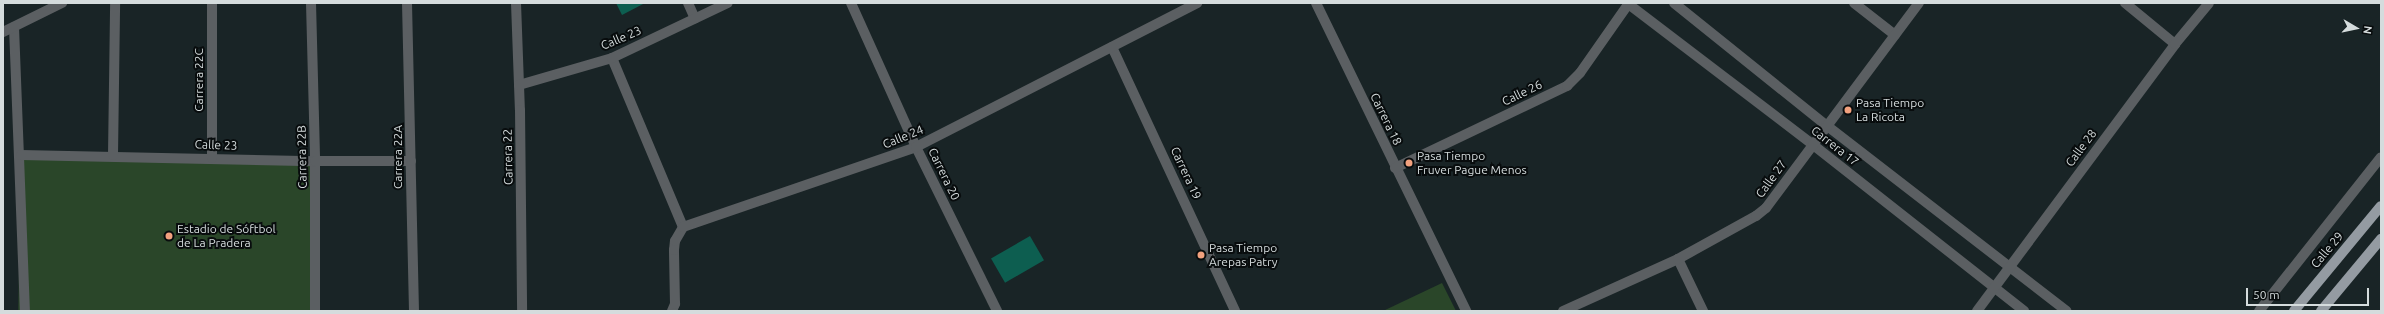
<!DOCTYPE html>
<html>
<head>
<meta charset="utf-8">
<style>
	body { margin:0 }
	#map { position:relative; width:2384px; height:314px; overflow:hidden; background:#192426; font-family:Ubuntu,sans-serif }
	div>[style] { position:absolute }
	.green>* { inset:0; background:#2a4629; transform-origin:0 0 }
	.building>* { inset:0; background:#0d5e50; transform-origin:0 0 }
	.minor>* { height:10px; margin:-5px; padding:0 5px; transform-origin:5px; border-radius:5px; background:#5b5f62 }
	.major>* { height:10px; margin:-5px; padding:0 5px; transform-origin:5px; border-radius:5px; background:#949ba2 }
	.dots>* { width:11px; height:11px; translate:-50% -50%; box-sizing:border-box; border:2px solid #080c0d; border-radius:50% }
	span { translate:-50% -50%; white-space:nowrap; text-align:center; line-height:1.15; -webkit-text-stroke:4px #080c0d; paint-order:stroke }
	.street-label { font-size:12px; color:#d5dcdd }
	.poi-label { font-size:12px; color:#d5dcdd }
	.left { translate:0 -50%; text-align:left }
	.frame { position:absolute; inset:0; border:4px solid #d5dcdd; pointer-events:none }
	.north { position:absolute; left:2336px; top:8px; width:40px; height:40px; -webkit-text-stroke:3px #080c0d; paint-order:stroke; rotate:99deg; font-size:11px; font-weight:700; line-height:16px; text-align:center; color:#d5dcdd }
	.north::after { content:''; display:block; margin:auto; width:14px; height:18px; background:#d5dcdd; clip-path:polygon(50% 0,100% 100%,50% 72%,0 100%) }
	.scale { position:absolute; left:2246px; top:288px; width:123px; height:18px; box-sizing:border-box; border:2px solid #d5dcdd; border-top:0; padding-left:5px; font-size:12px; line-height:14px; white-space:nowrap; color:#d5dcdd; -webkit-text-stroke:3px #080c0d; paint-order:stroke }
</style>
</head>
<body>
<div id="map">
	<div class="green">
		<i style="left:21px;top:155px;width:294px;height:156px;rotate:1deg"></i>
		<i style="clip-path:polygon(1442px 283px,1456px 311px,1383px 311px)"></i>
	</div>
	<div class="building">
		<i style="clip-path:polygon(616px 3px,645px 3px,622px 15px)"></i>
		<i style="left:1030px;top:236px;width:28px;height:45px;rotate:60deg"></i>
	</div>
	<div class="minor">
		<i style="left:311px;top:3px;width:158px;rotate:88.5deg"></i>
		<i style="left:315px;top:161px;width:150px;rotate:90deg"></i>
		<i style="left:407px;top:3px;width:308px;rotate:88.7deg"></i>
		<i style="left:516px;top:3px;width:107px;rotate:87.9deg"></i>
		<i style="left:520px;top:110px;width:201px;rotate:89.4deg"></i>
		<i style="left:688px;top:3px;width:17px;rotate:66deg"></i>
		<i style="left:851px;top:3px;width:158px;rotate:65.7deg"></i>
		<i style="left:916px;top:147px;width:183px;rotate:63.7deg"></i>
		<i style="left:1316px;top:3px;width:343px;rotate:64deg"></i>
		<i style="left:1627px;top:3px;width:233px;rotate:37.3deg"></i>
		<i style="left:1812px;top:144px;width:270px;rotate:38.2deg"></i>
		<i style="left:1674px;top:3px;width:195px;rotate:38.8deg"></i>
		<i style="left:1826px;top:125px;width:304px;rotate:37.7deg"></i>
		<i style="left:1854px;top:3px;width:52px;rotate:38deg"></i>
		<i style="left:2125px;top:3px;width:65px;rotate:39.4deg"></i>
		<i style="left:14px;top:27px;width:284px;rotate:87.8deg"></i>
		<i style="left:3px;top:32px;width:66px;rotate:-26.2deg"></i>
		<i style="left:1112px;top:47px;width:291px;rotate:65deg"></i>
		<i style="left:612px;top:58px;width:183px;rotate:67.2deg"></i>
		<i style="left:519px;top:85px;width:97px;rotate:-16.2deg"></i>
		<i style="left:612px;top:58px;width:128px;rotate:-25.4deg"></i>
		<i style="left:21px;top:155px;width:294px;rotate:1.2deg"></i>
		<i style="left:315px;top:161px;width:96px"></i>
		<i style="left:113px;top:155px;width:152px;rotate:-89.2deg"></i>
		<i style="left:212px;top:158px;width:155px;rotate:-90deg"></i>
		<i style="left:1395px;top:168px;width:191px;rotate:-25.5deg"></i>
		<i style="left:1567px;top:86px;width:18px;rotate:-45deg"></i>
		<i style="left:1580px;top:73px;width:85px;rotate:-55deg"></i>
		<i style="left:1678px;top:259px;width:58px;rotate:64.3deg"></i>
		<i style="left:672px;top:311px;width:8px;rotate:-67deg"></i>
		<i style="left:675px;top:304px;width:54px;rotate:-91.1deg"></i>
		<i style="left:674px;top:250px;width:9px;rotate:-84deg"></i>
		<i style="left:675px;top:241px;width:16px;rotate:-60deg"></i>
		<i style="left:683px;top:227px;width:246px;rotate:-18.9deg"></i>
		<i style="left:916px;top:147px;width:316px;rotate:-27.1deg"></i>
		<i style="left:1563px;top:311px;width:126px;rotate:-24.3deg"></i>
		<i style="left:1678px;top:259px;width:89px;rotate:-28.9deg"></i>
		<i style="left:1756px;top:216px;width:13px;rotate:-39deg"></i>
		<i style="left:1766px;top:208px;width:256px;rotate:-53.3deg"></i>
		<i style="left:1977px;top:311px;width:332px;rotate:-53.4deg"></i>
		<i style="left:2175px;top:44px;width:53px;rotate:-50.3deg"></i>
		<i style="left:2259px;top:311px;width:196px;rotate:-51.6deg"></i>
	</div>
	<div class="major">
		<i style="left:2294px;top:311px;width:136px;rotate:-50.4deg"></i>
		<i style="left:2321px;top:311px;width:94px;rotate:-50.2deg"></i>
	</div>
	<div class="dots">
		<i style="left:1848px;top:110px;background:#f2a17e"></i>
		<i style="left:1409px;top:163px;background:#f2a17e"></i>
		<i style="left:169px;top:236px;background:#f2a17e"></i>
		<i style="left:1201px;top:255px;background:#f2a17e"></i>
	</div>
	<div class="street-label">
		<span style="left:621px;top:38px;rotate:-23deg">Calle 23</span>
		<span style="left:199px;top:80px;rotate:-90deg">Carrera 22C</span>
		<span style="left:1522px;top:93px;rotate:-26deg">Calle 26</span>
		<span style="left:1386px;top:119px;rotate:64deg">Carrera 18</span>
		<span style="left:903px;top:137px;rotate:-22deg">Calle 24</span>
		<span style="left:216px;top:145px;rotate:2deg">Calle 23</span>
		<span style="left:1835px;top:146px;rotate:38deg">Carrera 17</span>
		<span style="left:2081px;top:148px;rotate:-53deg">Calle 28</span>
		<span style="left:302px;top:157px;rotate:-91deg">Carrera 22B</span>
		<span style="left:398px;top:157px;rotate:-90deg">Carrera 22A</span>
		<span style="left:508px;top:157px;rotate:-91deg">Carrera 22</span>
		<span style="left:1186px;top:173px;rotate:65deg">Carrera 19</span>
		<span style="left:944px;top:174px;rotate:64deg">Carrera 20</span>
		<span style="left:1771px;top:179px;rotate:-54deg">Calle 27</span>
		<span style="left:2327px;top:250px;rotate:-50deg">Calle 29</span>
	</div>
	<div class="poi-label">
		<span class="left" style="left:1856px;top:110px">Pasa Tiempo<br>La Ricota</span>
		<span class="left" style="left:1417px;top:163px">Pasa Tiempo<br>Fruver Pague Menos</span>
		<span class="left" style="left:177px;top:236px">Estadio de Sóftbol<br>de La Pradera</span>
		<span class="left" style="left:1209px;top:255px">Pasa Tiempo<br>Arepas Patry</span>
	</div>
	<div class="frame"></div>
	<div class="north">N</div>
	<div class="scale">50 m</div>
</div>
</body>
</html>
